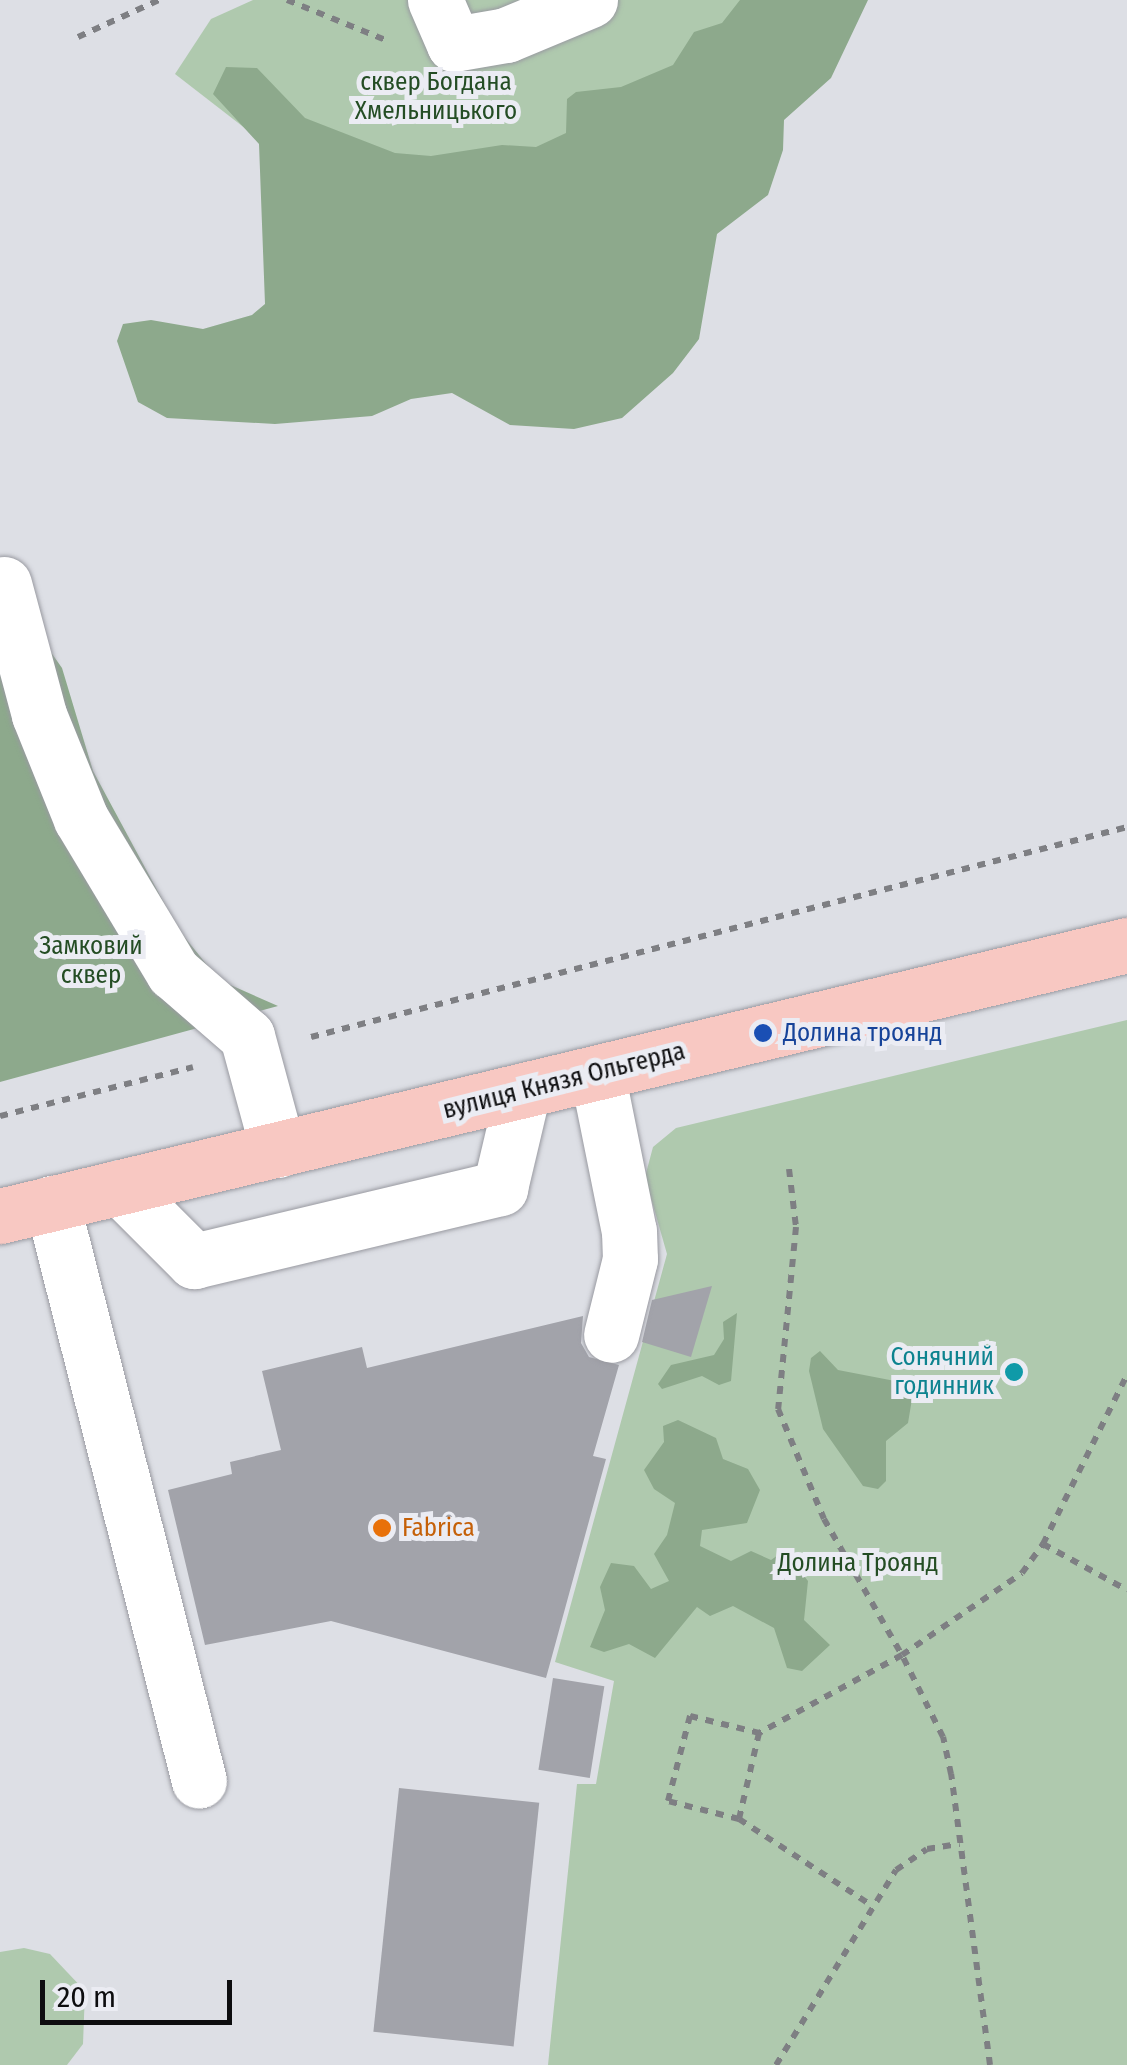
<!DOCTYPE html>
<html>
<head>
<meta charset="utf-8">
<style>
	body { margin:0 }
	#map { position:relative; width:1127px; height:2065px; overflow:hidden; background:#dddfe5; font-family:"Fira Sans Condensed",sans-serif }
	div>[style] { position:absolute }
	.green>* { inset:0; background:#afc9ae }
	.forest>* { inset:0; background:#8da98c }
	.building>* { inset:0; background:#a2a3aa; transform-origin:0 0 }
	.path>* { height:6px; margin-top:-3px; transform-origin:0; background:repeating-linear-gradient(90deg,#7e7f83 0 8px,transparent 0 16px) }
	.roads { filter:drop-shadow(0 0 2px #999aa1) drop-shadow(0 0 2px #999aa1) }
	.minor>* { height:55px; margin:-27.5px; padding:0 27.5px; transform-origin:27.5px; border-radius:27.5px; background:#fff }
	.major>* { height:55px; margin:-27.5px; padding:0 27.5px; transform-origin:27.5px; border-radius:27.5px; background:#f8c8c2 }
	.dots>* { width:28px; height:28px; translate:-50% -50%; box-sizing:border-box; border:5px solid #ebecf3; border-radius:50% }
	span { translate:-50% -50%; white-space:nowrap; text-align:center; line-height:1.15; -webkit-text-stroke:10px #ebecf3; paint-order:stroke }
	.park-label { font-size:25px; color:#244d24 }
	.transit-label { font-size:25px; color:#164399 }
	.left { translate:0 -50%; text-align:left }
	.street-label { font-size:25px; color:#0d0d0f }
	.culture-label { font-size:25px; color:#0d838f }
	.right { translate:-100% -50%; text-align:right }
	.food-label { font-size:25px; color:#c56008 }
	.scale { position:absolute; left:40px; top:1980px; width:192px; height:45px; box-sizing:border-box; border:5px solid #0d0d0f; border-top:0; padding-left:12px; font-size:30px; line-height:35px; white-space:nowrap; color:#0d0d0f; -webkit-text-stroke:8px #ebecf3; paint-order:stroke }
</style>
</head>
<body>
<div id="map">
	<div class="green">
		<i style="clip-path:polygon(253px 0,813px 0,602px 161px,282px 157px,175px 74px,211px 19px)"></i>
		<i style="clip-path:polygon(1127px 1020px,1127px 2065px,548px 2065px,577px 1784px,596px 1784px,614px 1681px,555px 1662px,667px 1254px,645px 1177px,653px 1147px,676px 1128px)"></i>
		<i style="clip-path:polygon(24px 1948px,50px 1954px,85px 1991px,83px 2044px,67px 2065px,0 2065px,0 1952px)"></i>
	</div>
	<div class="forest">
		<i style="clip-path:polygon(740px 0,868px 0,831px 78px,784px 120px,783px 150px,768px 195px,717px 234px,699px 339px,673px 373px,622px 418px,574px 429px,510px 425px,452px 393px,411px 399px,372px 416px,275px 424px,167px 418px,138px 402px,117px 341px,123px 324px,151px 320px,203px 329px,252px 315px,265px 304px,259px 144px,213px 94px,226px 67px,257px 68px,305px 118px,395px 153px,431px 156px,502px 145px,536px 147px,566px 133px,567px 99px,576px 92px,621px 87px,673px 65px,694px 32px,722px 23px)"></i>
		<i style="clip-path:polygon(0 580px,62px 668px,93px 771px,178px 929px,219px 980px,278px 1006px,0 1082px)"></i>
		<i style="clip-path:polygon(737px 1313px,731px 1381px,719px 1385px,702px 1376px,662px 1389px,658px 1384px,671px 1365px,714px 1355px,724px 1339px,723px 1322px)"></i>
		<i style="clip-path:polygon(820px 1351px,838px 1370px,895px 1381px,912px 1399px,908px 1423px,886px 1441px,886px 1481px,878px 1489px,863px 1486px,823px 1429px,809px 1371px,811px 1358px)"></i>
		<i style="clip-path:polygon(678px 1420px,716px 1438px,723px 1459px,748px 1469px,760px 1490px,747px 1523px,702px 1530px,700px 1546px,731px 1561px,751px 1551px,771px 1560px,784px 1551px,808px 1581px,804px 1620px,830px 1645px,802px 1671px,787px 1668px,774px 1628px,733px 1606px,710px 1616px,697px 1607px,655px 1658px,629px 1644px,604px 1652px,590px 1647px,605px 1610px,600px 1587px,611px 1563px,634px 1566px,651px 1589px,669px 1581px,654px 1554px,667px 1535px,675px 1503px,654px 1489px,644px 1470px,664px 1442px,663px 1426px)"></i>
	</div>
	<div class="building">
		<i style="clip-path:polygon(712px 1286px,691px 1357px,642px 1342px,652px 1300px)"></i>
		<i style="clip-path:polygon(583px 1316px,581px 1343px,589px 1357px,619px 1365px,593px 1456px,606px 1459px,546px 1678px,331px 1621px,205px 1645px,168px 1490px,232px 1474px,230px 1462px,281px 1450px,262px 1371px,362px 1347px,367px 1368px)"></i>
		<i style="left:553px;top:1678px;width:52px;height:93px;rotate:9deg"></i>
		<i style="left:399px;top:1788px;width:141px;height:245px;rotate:6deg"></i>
	</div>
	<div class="path">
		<i style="left:287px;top:0;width:109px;rotate:22.1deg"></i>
		<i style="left:78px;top:37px;width:89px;rotate:-24.6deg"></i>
		<i style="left:311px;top:1037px;width:843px;rotate:-14.43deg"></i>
		<i style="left:0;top:1116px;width:199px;rotate:-14.2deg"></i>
		<i style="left:789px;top:1169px;width:58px;rotate:83.1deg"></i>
		<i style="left:796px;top:1227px;width:183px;rotate:95.6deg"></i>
		<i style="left:778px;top:1409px;width:119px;rotate:67.3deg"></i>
		<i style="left:824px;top:1519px;width:157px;rotate:60.2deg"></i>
		<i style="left:902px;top:1655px;width:163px;rotate:151.4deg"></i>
		<i style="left:759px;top:1733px;width:88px;rotate:103.1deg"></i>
		<i style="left:739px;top:1819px;width:158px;rotate:33.1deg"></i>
		<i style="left:1043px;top:1544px;width:96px;rotate:28.7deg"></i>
		<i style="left:739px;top:1819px;width:73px;rotate:-165.8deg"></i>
		<i style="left:668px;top:1801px;width:88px;rotate:-75.5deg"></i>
		<i style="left:690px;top:1716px;width:71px;rotate:13.8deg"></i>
		<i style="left:776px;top:2065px;width:229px;rotate:-58.4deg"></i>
		<i style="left:896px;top:1870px;width:37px;rotate:-34deg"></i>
		<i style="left:927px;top:1849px;width:33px;rotate:-9deg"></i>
		<i style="left:990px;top:2065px;width:294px;rotate:-97.6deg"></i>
		<i style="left:951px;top:1774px;width:38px;rotate:-102deg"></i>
		<i style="left:943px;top:1737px;width:92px;rotate:-116.6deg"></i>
		<i style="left:902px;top:1655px;width:145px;rotate:-34.3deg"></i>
		<i style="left:1022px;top:1573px;width:36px;rotate:-54deg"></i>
		<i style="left:1043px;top:1544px;width:189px;rotate:-63.6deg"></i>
	</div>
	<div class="roads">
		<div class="minor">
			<i style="left:435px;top:0;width:48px;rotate:66.6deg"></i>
			<i style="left:454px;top:44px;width:53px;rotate:-9.8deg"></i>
			<i style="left:506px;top:35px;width:91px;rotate:-22.6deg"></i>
			<i style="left:4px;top:584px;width:136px;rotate:75deg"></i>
			<i style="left:39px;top:715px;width:112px;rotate:68deg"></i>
			<i style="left:81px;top:819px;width:179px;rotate:59deg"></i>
			<i style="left:173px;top:972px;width:98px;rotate:40.9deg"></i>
			<i style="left:247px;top:1036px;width:118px;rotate:74.8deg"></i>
			<i style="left:597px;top:1073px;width:161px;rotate:78.6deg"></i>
			<i style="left:629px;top:1231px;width:28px;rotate:88deg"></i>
			<i style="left:630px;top:1259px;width:78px;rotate:104deg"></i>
			<i style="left:120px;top:1187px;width:105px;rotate:45deg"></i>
			<i style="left:194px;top:1261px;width:315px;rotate:-13.4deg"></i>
			<i style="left:500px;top:1188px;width:100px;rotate:-76.7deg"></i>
			<i style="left:52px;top:1203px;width:596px;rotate:75.73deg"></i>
		</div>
		<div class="major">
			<i style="left:0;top:1216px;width:1159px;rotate:-13.52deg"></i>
		</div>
	</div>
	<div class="dots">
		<i style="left:763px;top:1033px;background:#1a4fb4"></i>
		<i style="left:1014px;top:1372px;background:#0f9aa8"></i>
		<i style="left:382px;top:1528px;background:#e8710a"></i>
	</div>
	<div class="park-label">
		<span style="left:436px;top:97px">сквер Богдана<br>Хмельницького</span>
		<span style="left:91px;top:961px">Замковий<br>сквер</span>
		<span style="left:858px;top:1563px">Долина Троянд</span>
	</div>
	<div class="transit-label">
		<span class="left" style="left:783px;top:1033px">Долина троянд</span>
	</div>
	<div class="street-label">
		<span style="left:564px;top:1081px;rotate:-14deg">вулиця Князя Ольгерда</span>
	</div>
	<div class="culture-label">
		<span class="right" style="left:994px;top:1372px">Сонячний<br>годинник</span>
	</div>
	<div class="food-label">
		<span class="left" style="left:402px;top:1528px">Fabrica</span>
	</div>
	<div class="scale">20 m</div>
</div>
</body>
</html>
